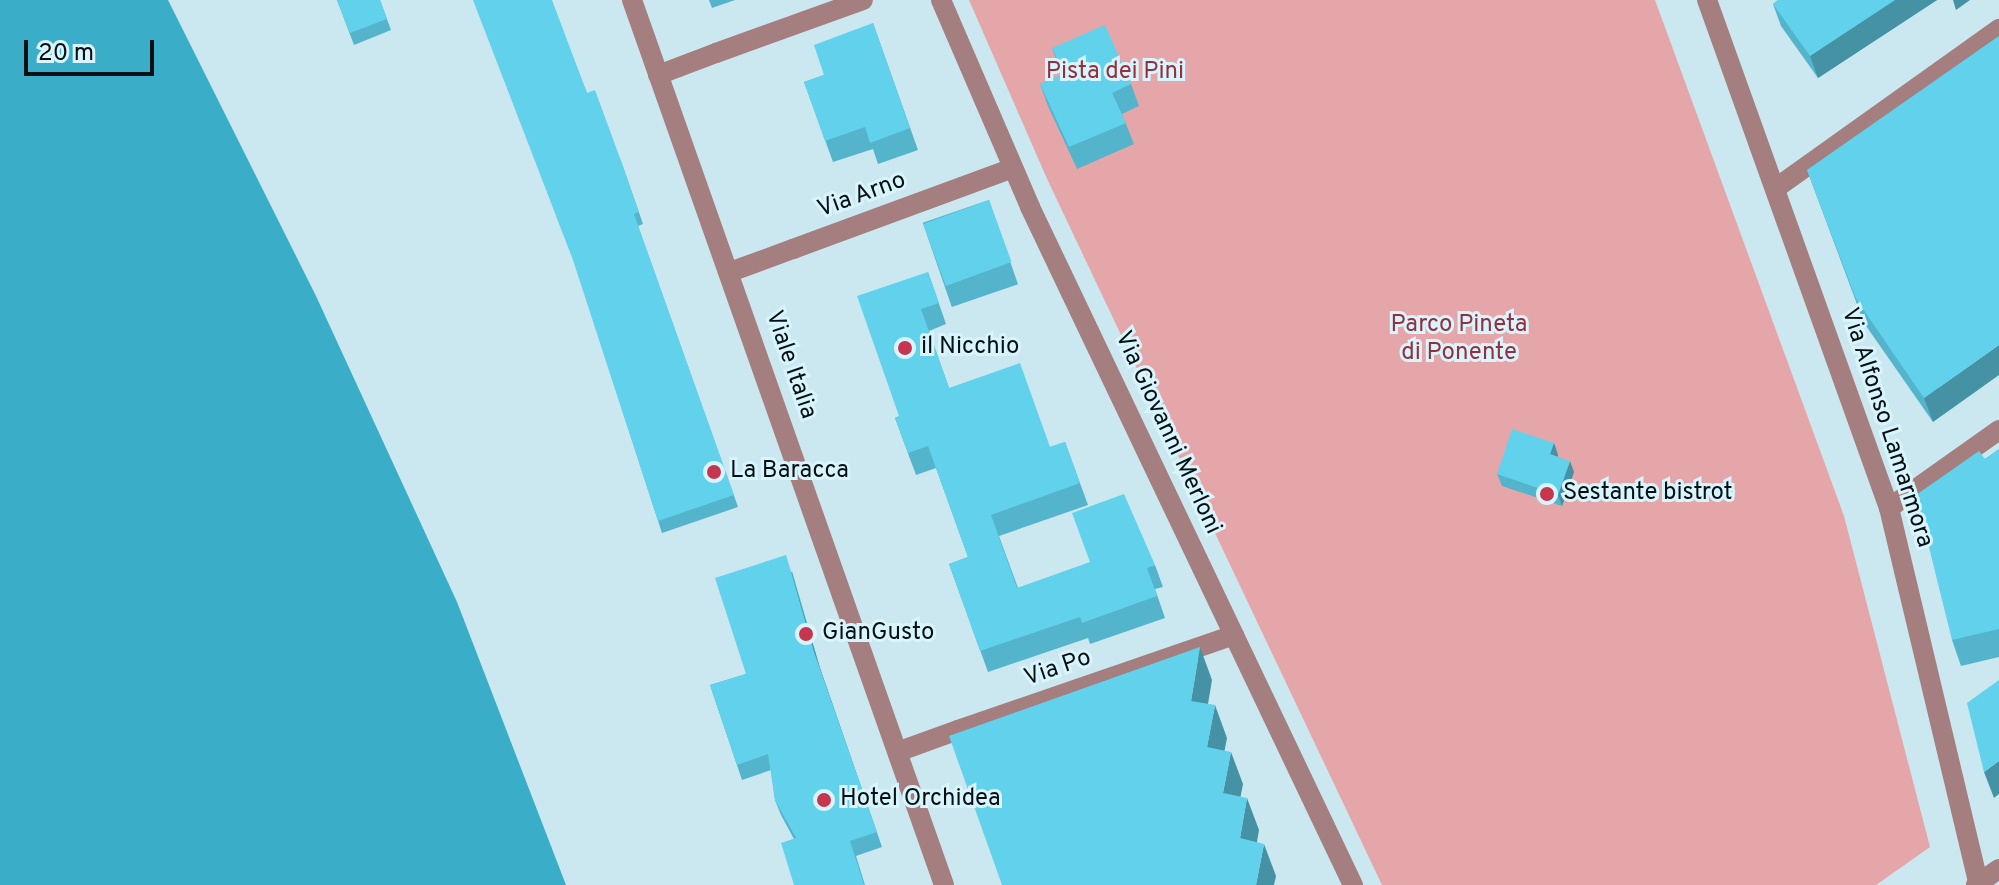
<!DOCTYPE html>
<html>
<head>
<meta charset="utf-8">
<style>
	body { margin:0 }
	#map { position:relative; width:1999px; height:885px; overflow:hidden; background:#cbe7ef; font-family:Overpass,sans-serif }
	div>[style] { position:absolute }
	.green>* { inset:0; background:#e5a6a9 }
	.water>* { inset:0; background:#3aaec9 }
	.pedestrian>* { height:20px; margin:-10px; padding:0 10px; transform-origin:10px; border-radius:10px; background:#a57e7f }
	.minor>* { height:20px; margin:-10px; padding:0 10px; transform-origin:10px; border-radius:10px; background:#a57e7f }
	.wall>* { inset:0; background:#54b4cb; transform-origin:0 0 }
	.shaded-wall>* { inset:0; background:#4592a5 }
	.building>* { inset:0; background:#62d1ec; transform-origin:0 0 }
	.dots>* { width:22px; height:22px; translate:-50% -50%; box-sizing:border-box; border:4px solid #d8f5fd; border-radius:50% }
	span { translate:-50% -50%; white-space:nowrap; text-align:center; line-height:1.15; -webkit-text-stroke:6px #d8f5fd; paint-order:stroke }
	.park-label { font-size:24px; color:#952e3d }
	.street-label { font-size:24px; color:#071114 }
	.poi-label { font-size:24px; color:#071114 }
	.left { translate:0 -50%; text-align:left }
	.scale { position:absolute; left:24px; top:40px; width:130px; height:36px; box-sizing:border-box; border:4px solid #071114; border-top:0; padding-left:10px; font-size:24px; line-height:28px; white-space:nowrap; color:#071114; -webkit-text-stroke:6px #d8f5fd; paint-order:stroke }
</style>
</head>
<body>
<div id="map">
	<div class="green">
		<i style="clip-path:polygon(969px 0,1655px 0,1844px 516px,1930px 847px,1876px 885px,1382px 885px,1048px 181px)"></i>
	</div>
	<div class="water">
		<i style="clip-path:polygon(0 0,168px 0,316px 296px,457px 602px,566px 885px,0 885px)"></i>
	</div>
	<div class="pedestrian">
		<i style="left:632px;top:0;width:938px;rotate:70.58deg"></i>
		<i style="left:658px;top:75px;width:62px;rotate:-20.8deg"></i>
		<i style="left:730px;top:272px;width:67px;rotate:-20.1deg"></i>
		<i style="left:900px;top:751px;width:62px;rotate:-19.9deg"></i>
	</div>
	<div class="minor">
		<i style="left:941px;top:0;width:225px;rotate:66.7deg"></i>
		<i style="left:1030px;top:207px;width:751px;rotate:64.53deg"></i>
		<i style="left:1707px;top:0;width:540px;rotate:70.29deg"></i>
		<i style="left:1889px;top:508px;width:385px;rotate:76.6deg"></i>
		<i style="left:716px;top:53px;width:156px;rotate:-19.8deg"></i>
		<i style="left:1776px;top:188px;width:274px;rotate:-35.5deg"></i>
		<i style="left:793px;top:249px;width:234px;rotate:-20.2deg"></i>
		<i style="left:1889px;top:508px;width:135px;rotate:-35.3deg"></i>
		<i style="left:958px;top:730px;width:292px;rotate:-19deg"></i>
		<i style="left:1976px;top:885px;width:28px;rotate:-35deg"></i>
	</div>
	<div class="wall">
		<i style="clip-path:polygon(337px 0,380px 0,391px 30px,354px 45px)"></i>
		<i style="clip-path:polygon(709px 0,735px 0,712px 8px)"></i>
		<i style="clip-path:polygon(1778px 0,1937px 0,1818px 78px,1781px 26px,1773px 4px)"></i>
		<i style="clip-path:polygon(873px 23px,918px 150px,878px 164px,873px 149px,833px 162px,804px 82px,824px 75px)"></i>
		<i style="clip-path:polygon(1999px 36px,1933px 422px,1864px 323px,1807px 170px)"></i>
		<i style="clip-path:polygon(1052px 48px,1131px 84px,1139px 106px,1122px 114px,1134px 144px,1077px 169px,1048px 106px,1040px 84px,1062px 75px)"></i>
		<i style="clip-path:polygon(579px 73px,587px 93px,621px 161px,643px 224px,638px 226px,738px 507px,662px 533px,575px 264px)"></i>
		<i style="left:989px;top:200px;width:89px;height:70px;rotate:71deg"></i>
		<i style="clip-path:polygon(928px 272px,946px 324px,929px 331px,949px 388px,1050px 447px,1065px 442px,1088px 505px,999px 536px,1018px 588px,1155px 565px,1163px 587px,1155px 589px,1165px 618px,1090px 644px,1088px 638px,988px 672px,949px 564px,968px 557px,936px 468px,916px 475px,895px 418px,899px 416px)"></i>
		<i style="clip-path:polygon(1554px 443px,1558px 455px,1558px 457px,1574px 472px,1562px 506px,1502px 486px,1497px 474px)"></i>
		<i style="clip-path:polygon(1999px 449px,1999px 657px,1961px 666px,1952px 640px,1985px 459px)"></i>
		<i style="clip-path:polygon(792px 571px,820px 668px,882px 847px,856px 856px,865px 885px,794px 885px,794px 839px,781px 815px,775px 800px,771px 770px,742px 780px,710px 685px,746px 674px)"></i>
	</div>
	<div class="shaded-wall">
		<i style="clip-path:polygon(1895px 0,1937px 0,1818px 78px,1810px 56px)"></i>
		<i style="clip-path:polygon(1953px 0,1970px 0,1956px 10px)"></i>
		<i style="clip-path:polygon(1999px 345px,1999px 375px,1933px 422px,1924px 398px)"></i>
		<i style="clip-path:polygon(1554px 443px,1558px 455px,1555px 466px,1550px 454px)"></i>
		<i style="clip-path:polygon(1570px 461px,1574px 472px,1562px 506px,1558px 495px)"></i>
		<i style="clip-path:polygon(786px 555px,820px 668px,882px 847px,814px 652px)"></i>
		<i style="clip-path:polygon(1200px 647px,1212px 680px,1203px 734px,1191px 701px)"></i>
		<i style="clip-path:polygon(1215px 705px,1227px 738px,1219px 779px,1207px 747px)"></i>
		<i style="clip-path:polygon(1231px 752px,1243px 784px,1235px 825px,1223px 793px)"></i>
		<i style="clip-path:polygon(1999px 761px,1999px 794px,1994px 798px,1984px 772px)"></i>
		<i style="clip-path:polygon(1247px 798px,1259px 830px,1252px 871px,1240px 838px)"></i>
		<i style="clip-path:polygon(1264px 844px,1276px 876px,1274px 885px,1256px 885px)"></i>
	</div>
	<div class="building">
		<i style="clip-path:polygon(337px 0,380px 0,387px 19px,350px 33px)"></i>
		<i style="clip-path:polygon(473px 0,552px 0,587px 93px,595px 90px,621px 161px,639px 212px,634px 214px,734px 495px,658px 521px,573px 260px)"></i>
		<i style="clip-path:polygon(1778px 0,1895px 0,1810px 56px,1773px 4px)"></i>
		<i style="clip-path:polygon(873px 23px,910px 128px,870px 143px,865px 127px,825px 141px,804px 82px,824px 75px,814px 45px)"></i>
		<i style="clip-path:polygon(1105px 25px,1131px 84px,1112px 93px,1126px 123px,1069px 147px,1040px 84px,1064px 74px,1052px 48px)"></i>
		<i style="clip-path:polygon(1999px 36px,1999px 345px,1924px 398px,1856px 299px,1807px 170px)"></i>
		<i style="left:989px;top:200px;width:66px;height:70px;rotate:70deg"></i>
		<i style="clip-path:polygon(928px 272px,939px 303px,921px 309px,949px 388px,1020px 363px,1050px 447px,1065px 442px,1080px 483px,991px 515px,1017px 588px,1090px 562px,1072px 513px,1124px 494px,1155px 565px,1147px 568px,1157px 596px,1082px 623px,1080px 617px,980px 651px,949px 564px,968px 557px,928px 446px,908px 453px,895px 418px,899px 416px,857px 296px)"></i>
		<i style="clip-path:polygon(1512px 429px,1554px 443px,1550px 454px,1570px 461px,1558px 495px,1497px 474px)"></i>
		<i style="clip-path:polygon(1999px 449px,1999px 629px,1952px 640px,1916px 495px,1979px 451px,1985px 459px)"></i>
		<i style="clip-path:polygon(786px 555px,814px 652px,877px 832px,850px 841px,864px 885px,794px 885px,781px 843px,796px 838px,775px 800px,768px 754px,737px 765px,710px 685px,746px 674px,715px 578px)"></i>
		<i style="clip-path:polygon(1200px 647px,1191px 701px,1215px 705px,1207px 747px,1231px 752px,1223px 793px,1247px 798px,1240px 838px,1264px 844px,1256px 885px,1002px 885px,949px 736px)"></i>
		<i style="clip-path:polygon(1999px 680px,1999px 761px,1984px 772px,1967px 703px)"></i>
	</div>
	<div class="dots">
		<i style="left:905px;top:348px;background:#c6364e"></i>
		<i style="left:714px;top:472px;background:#c6364e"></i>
		<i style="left:1547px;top:494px;background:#c6364e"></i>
		<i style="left:806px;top:634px;background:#c6364e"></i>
		<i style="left:824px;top:800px;background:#c6364e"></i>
	</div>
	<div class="park-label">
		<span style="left:1115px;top:73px">Pista dei Pini</span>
		<span style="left:1459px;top:340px">Parco Pineta<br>di Ponente</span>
	</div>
	<div class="street-label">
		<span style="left:862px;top:196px;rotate:-20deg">Via Arno</span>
		<span style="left:790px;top:365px;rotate:71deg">Viale Italia</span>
		<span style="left:1886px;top:428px;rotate:72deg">Via Alfonso Lamarmora</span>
		<span style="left:1167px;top:433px;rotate:65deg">Via Giovanni Merloni</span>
		<span style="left:1058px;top:669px;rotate:-19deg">Via Po</span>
	</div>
	<div class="poi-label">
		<span class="left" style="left:921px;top:348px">il Nicchio</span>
		<span class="left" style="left:730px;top:472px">La Baracca</span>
		<span class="left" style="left:1563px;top:494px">Sestante bistrot</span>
		<span class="left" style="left:822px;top:634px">GianGusto</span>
		<span class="left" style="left:840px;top:800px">Hotel Orchidea</span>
	</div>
	<div class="scale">20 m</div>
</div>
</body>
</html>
